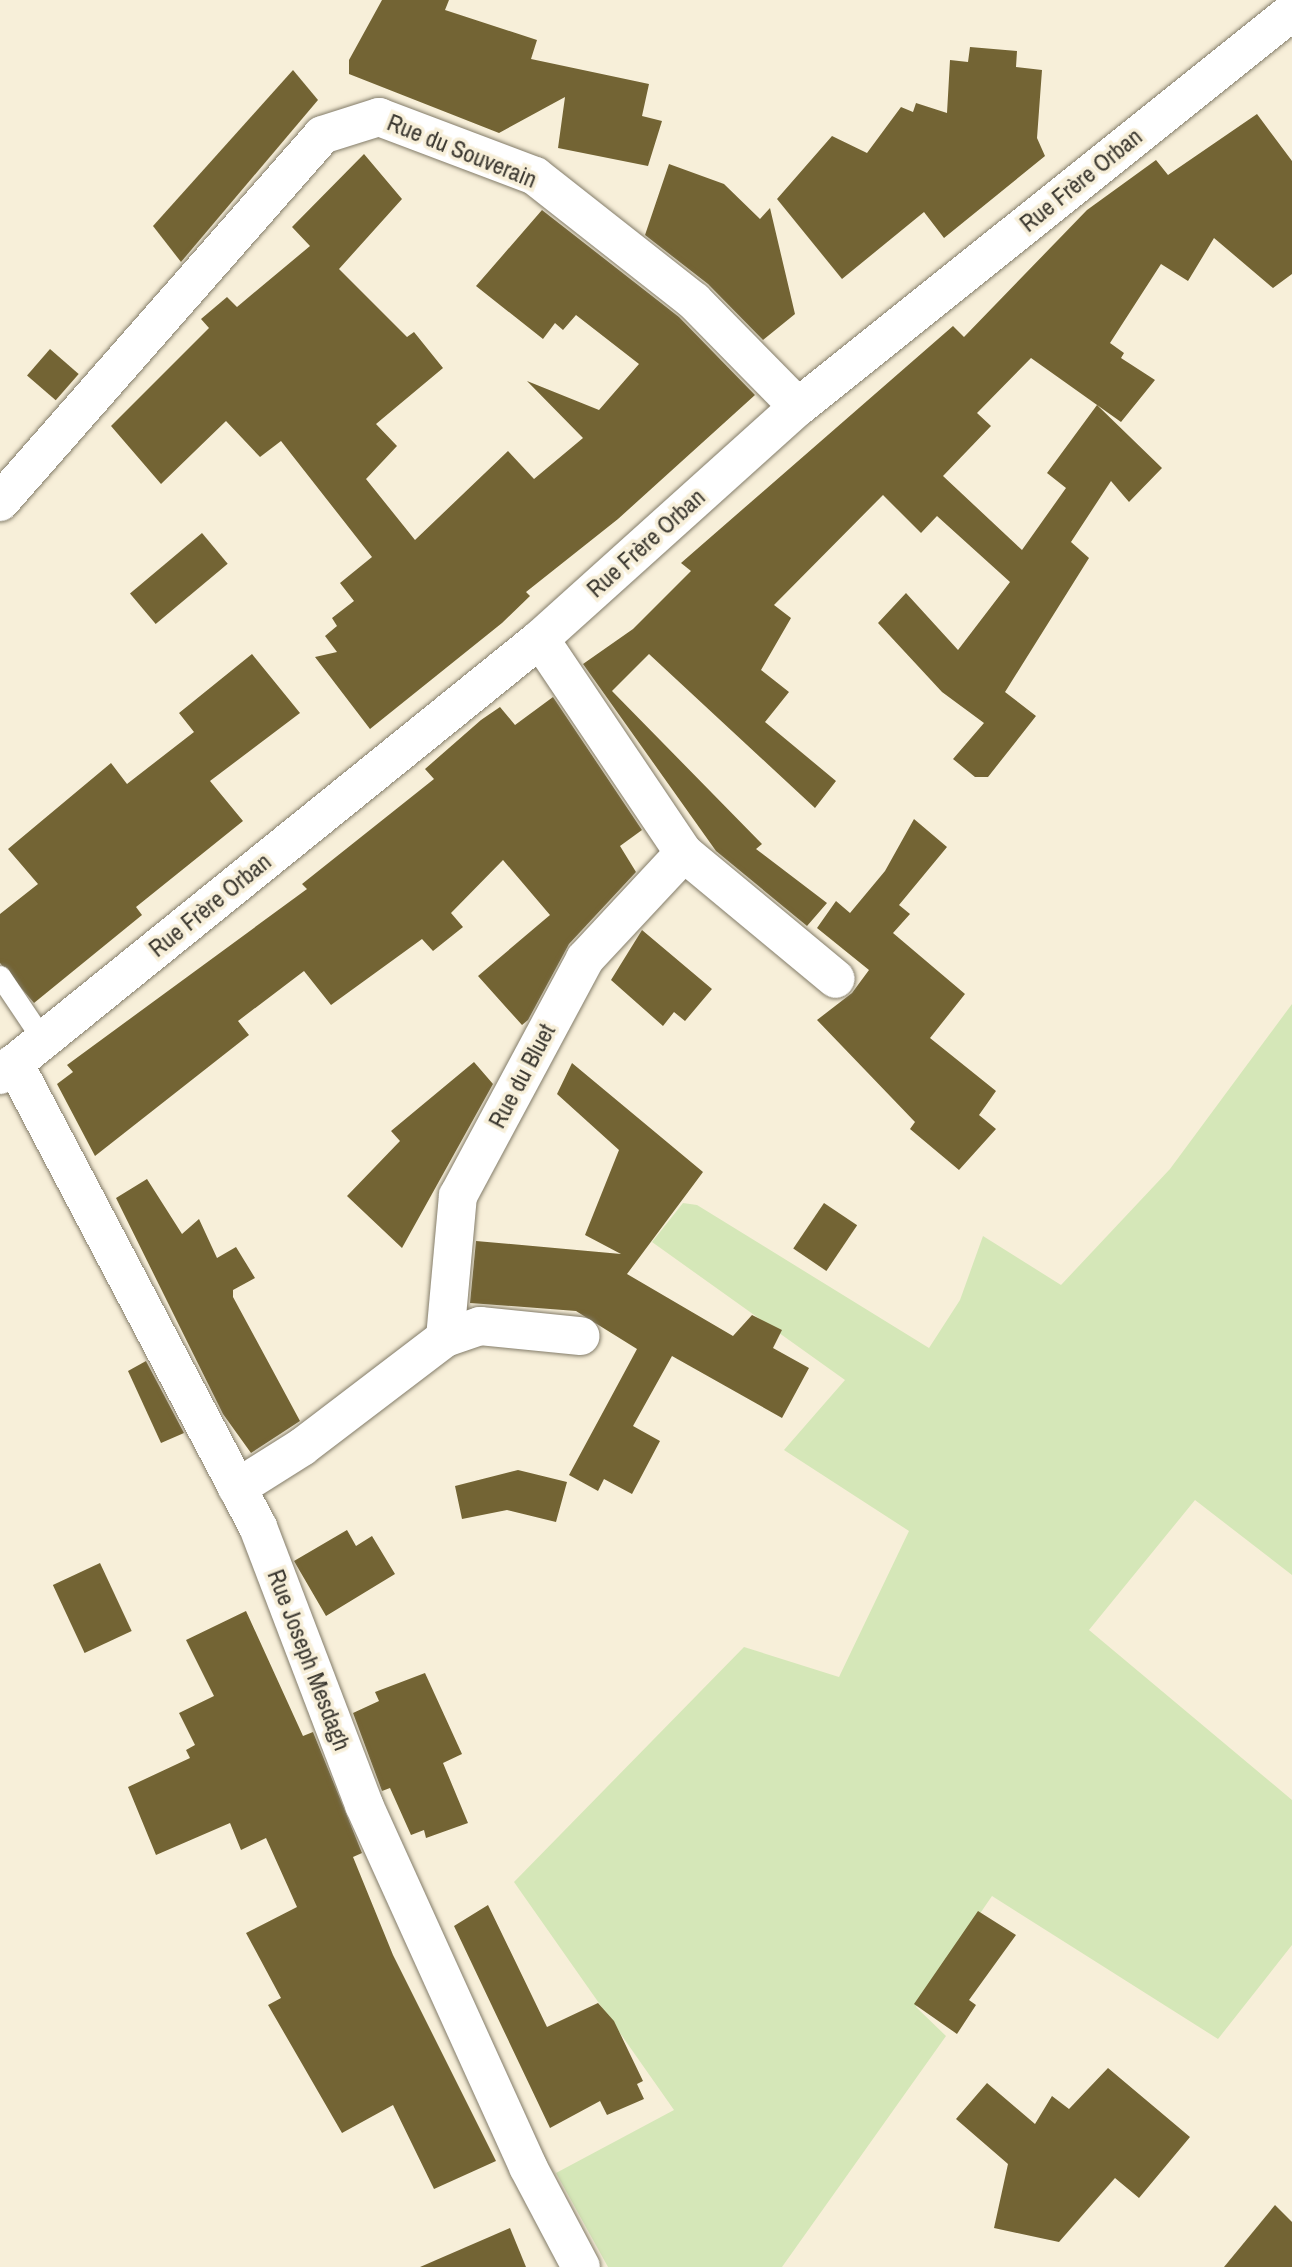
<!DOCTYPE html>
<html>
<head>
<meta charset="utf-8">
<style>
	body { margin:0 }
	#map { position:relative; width:1292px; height:2267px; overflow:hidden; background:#f7efd9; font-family:"Archivo Narrow",sans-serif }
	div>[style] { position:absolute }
	.green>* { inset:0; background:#d5e7b8 }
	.building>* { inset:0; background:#736434; transform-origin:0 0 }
	.roads { filter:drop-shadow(0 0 2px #837c69) drop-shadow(0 0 2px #837c69) }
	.lane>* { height:21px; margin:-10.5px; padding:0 10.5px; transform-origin:10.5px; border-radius:10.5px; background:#fff }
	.street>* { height:38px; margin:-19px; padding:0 19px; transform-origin:19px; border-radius:19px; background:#fff }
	span { translate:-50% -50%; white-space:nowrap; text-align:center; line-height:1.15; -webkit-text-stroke:7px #f7efd9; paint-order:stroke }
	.street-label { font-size:24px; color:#3c3931 }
</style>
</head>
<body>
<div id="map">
	<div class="green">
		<i style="clip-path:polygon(1292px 1004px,1292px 1575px,1195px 1500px,1089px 1630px,1292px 1800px,1292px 1945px,1218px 2039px,992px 1896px,916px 2007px,946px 2036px,782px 2267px,608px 2267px,556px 2173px,674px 2110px,514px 1882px,744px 1647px,839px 1677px,909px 1531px,784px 1450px,845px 1380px,652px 1242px,683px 1203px,697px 1205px,929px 1348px,960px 1300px,983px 1236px,1061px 1285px,1170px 1169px)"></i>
	</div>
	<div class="building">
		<i style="clip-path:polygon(382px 0,449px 0,445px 10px,537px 40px,531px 59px,649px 84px,642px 116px,662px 121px,648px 166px,558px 148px,565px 97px,499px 133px,349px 74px,349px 60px)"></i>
		<i style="clip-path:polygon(970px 47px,1017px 51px,1016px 67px,1042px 70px,1037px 138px,1045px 156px,944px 238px,924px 212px,842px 279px,777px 199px,832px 136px,867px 153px,901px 107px,913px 112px,916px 103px,947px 113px,950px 60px,968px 62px)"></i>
		<i style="clip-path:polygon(293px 70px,318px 100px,181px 262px,153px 226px)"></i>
		<i style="clip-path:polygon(1257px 114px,1292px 161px,1292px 274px,1273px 288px,1214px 238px,1188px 281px,1161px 264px,1110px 343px,1124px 353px,1121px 358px,1155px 380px,1121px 422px,1031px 358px,977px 413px,991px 426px,943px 476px,1022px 550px,1066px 488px,1047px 473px,1097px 405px,1162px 468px,1129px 502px,1111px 481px,1071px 542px,1089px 558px,1005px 692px,1036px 716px,988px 777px,975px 777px,953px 759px,984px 723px,942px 692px,878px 623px,906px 593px,958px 650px,1010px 582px,937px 516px,921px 533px,883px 495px,774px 605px,791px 618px,761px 670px,789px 692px,765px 722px,836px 781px,815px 808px,649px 654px,612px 691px,762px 844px,756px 849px,827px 903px,807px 926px,716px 851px,583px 664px,633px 629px,691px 571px,681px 563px,953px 326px,964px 337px,1087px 210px,1156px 160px,1168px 175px)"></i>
		<i style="clip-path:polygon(364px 154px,402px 199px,339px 269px,407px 337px,414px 332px,443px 368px,376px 424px,397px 446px,366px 479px,415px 540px,508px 451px,534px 479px,583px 438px,527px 381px,599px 410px,639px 364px,576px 315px,563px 330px,555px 323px,543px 339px,476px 286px,542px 210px,679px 317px,755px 395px,618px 519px,526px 592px,530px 596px,502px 623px,370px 729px,315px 657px,337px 652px,325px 636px,337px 626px,332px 618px,354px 601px,340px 583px,372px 557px,281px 441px,260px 457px,226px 421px,161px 484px,111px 426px,209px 328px,201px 319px,227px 297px,237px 307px,310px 246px,292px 227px)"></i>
		<i style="clip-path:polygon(669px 164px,724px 184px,760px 219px,770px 208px,795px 314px,763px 340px,708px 284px,645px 235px)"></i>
		<i style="left:50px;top:349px;width:38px;height:35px;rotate:41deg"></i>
		<i style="left:202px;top:533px;width:40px;height:94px;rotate:50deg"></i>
		<i style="clip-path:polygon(252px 654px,300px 713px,210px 781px,243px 821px,136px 907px,142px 915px,34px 1003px,0 963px,0 914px,38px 884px,8px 849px,111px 763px,127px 784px,194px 732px,179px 713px)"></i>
		<i style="clip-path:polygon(553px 697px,642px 830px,620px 846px,636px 872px,569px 944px,528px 1020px,522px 1025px,478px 976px,550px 915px,503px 860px,451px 913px,463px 927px,433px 951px,422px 939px,331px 1005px,304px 971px,238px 1021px,249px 1035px,95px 1156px,57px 1084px,73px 1072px,67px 1065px,307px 889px,302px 884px,434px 779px,425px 769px,481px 720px,500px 707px,515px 725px)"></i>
		<i style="clip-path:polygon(914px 819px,947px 847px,899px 905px,910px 914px,893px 933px,965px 994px,930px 1038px,996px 1091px,979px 1115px,996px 1129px,959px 1170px,910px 1129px,915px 1122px,817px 1020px,852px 993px,869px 970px,817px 928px,836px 901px,850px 913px,885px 871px)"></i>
		<i style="clip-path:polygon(642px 930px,712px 989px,685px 1021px,674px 1012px,663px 1026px,611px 980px)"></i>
		<i style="clip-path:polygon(474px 1062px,493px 1084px,402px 1248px,347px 1196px,400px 1141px,391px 1131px)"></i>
		<i style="clip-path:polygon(572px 1063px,703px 1172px,627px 1274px,733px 1336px,752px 1315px,782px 1330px,773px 1348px,809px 1368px,782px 1418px,672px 1356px,633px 1426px,660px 1441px,632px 1494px,604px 1479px,598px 1491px,569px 1475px,637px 1349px,576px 1311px,470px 1303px,476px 1241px,621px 1254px,585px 1235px,619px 1150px,557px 1094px)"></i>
		<i style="clip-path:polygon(147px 1179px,182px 1234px,199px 1219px,217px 1258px,236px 1247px,255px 1278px,233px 1290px,233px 1297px,300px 1421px,251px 1453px,223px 1414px,116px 1198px)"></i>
		<i style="left:824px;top:1203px;width:40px;height:55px;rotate:34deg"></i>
		<i style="clip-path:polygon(146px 1361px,184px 1433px,161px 1443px,128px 1371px)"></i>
		<i style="clip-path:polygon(518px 1470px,567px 1482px,556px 1522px,507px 1510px,462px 1519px,455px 1486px)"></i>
		<i style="clip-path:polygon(347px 1530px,356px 1546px,372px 1536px,395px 1574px,326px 1616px,294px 1561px)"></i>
		<i style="left:100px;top:1563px;width:75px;height:52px;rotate:65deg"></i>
		<i style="clip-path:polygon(246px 1611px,303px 1736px,313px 1732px,362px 1853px,353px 1857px,393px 1955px,496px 2161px,434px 2189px,393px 2105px,342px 2133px,268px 2005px,281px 1998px,246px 1933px,297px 1907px,266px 1838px,241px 1850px,230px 1823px,156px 1855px,128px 1787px,190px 1758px,186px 1750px,195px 1745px,179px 1713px,214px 1696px,186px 1640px)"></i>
		<i style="clip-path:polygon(425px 1673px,462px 1754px,443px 1763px,468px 1823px,426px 1838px,424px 1830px,411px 1835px,390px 1788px,382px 1791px,353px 1713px,379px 1701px,375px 1692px)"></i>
		<i style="clip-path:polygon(488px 1905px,547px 2027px,598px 2003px,614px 2021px,643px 2081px,637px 2084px,644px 2099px,607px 2115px,600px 2101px,550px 2128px,454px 1926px)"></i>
		<i style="clip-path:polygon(978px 1911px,1016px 1935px,969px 2000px,976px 2005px,957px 2034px,914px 2004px)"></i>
		<i style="clip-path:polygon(1108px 2068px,1190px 2137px,1139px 2198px,1115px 2178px,1059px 2242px,994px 2228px,1008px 2164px,956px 2119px,987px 2083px,1035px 2124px,1052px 2096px,1069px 2109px)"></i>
		<i style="clip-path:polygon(1275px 2205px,1292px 2222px,1292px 2267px,1224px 2267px)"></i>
		<i style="clip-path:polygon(510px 2228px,526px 2267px,420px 2267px)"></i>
	</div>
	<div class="roads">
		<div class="lane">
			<i style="left:0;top:976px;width:77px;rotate:56.1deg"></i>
		</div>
		<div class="street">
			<i style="left:0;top:502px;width:488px;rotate:-48.7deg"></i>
			<i style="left:322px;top:135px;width:60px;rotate:-17.5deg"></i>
			<i style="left:379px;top:117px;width:167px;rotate:20.7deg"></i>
			<i style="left:535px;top:176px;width:202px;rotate:38.2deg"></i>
			<i style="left:694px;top:301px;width:148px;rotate:45.5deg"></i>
			<i style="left:540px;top:639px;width:258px;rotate:56.1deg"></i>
			<i style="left:684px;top:853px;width:197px;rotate:39.7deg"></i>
			<i style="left:14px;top:1063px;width:524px;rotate:62.26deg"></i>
			<i style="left:258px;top:1527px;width:298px;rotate:69.1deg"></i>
			<i style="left:364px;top:1805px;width:397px;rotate:65.6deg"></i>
			<i style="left:528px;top:2167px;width:113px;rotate:62.1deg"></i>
			<i style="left:0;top:1075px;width:694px;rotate:-38.92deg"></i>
			<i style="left:540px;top:639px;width:347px;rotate:-42deg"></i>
			<i style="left:798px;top:407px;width:633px;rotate:-38.65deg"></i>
			<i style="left:445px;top:1338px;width:143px;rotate:-84.8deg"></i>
			<i style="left:458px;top:1196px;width:269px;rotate:-61.8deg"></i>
			<i style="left:585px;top:959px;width:145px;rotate:-47deg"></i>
			<i style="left:237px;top:1488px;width:77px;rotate:-32.2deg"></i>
			<i style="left:302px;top:1447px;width:180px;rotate:-37.3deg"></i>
			<i style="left:445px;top:1338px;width:37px;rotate:-19deg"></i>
			<i style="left:480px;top:1326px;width:101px;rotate:5.7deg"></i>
		</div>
	</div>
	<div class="street-label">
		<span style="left:462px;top:151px;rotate:22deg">Rue du Souverain</span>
		<span style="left:1081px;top:180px;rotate:-39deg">Rue Frère Orban</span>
		<span style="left:646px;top:543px;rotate:-42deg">Rue Frère Orban</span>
		<span style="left:210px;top:905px;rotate:-39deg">Rue Frère Orban</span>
		<span style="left:522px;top:1076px;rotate:-62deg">Rue du Bluet</span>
		<span style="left:309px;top:1660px;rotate:69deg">Rue Joseph Mesdagh</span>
	</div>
</div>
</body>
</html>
